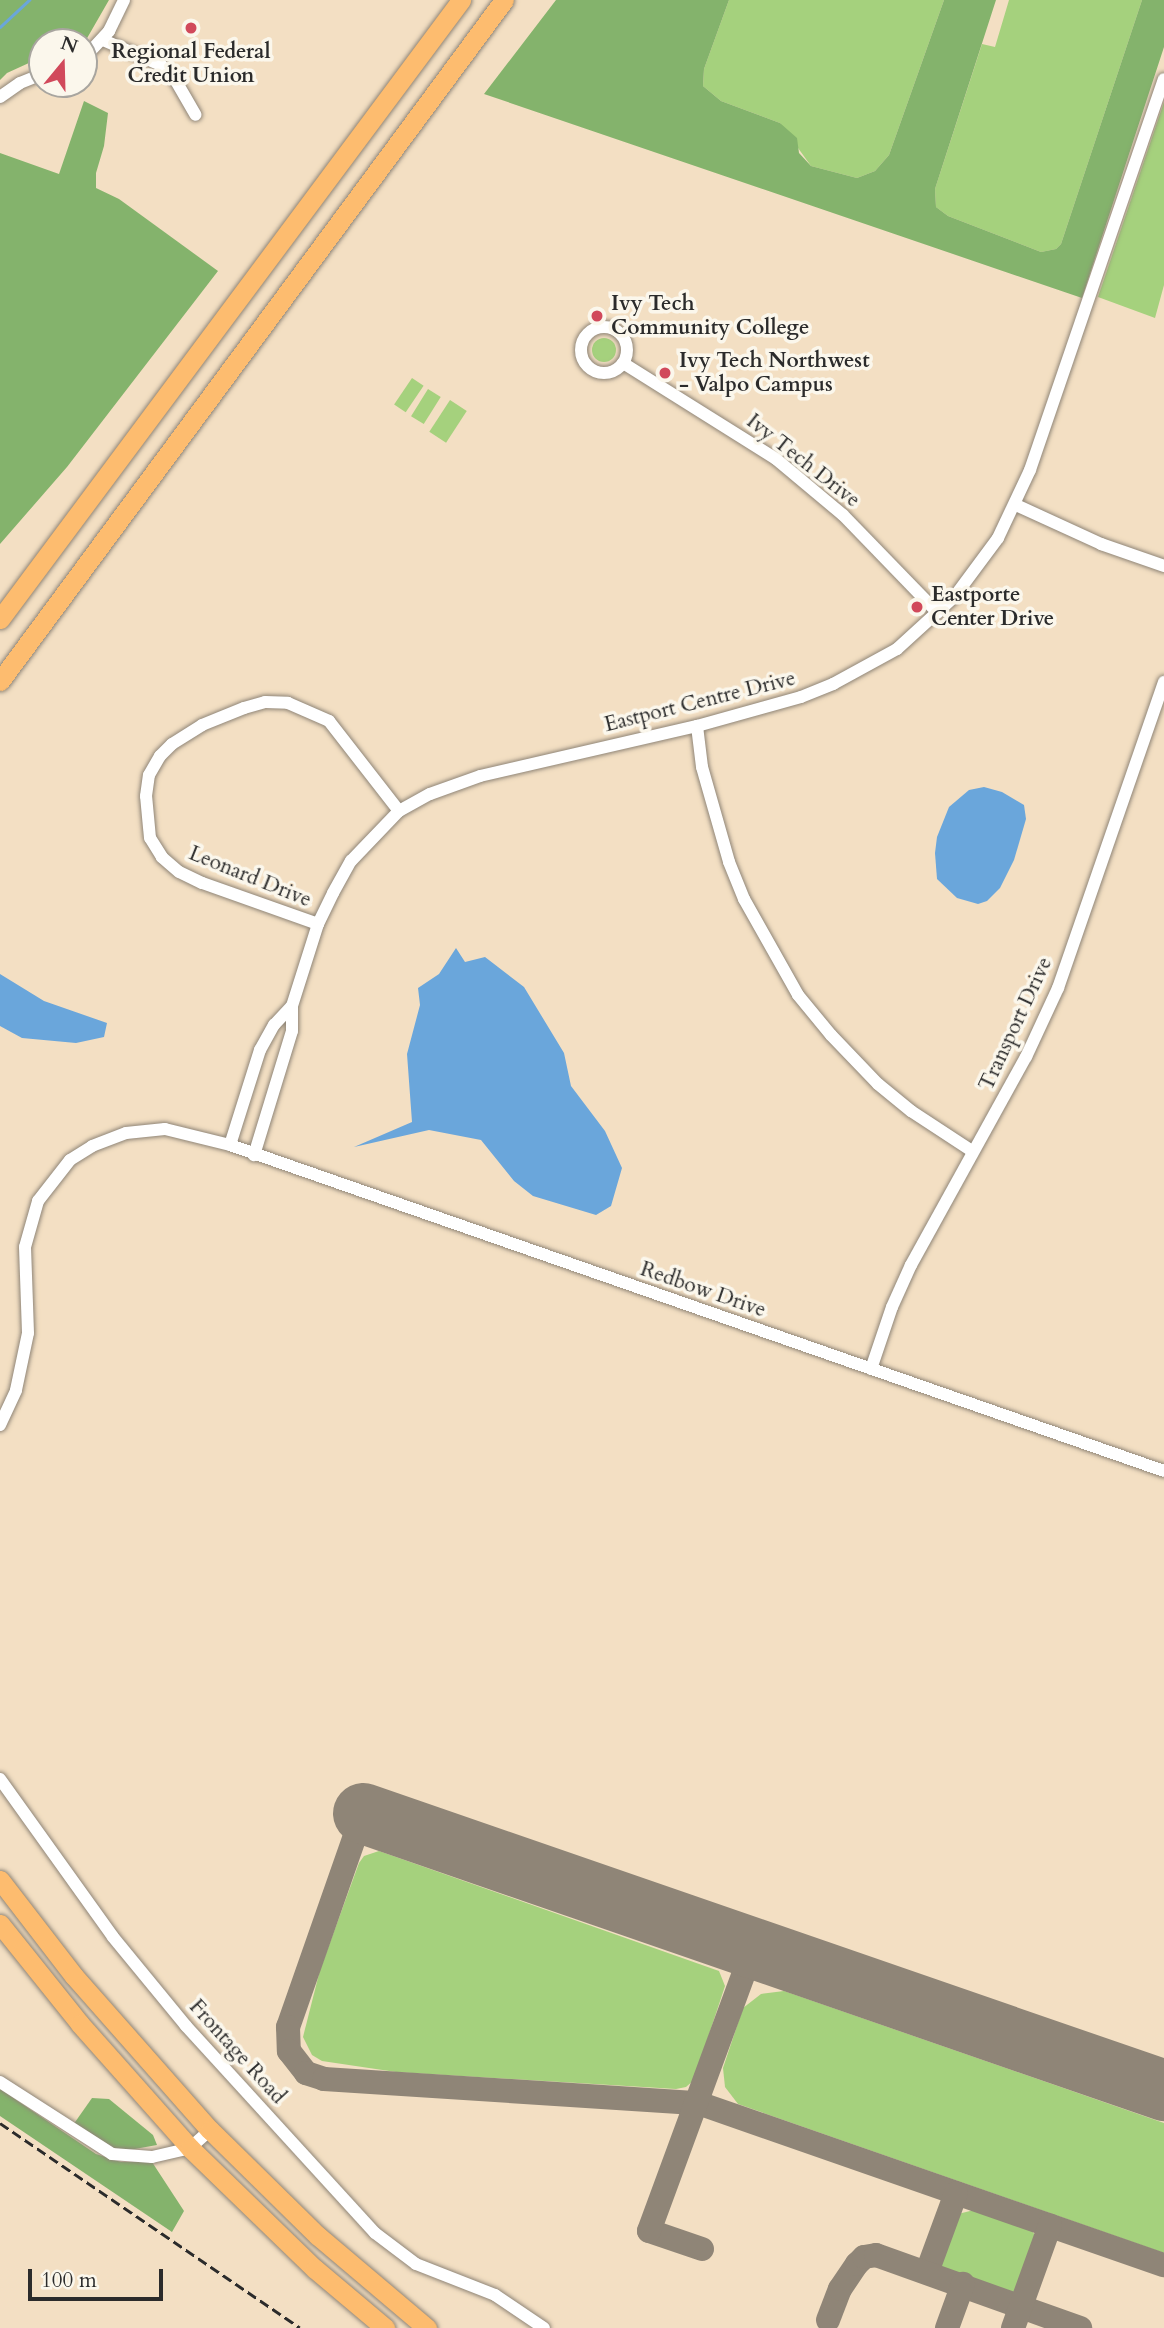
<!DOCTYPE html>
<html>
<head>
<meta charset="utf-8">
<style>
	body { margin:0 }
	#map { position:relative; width:1164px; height:2328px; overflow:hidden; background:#f3dfc3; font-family:Cardo,serif }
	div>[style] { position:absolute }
	.green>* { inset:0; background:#a5d17d; transform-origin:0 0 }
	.round { border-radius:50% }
	.forest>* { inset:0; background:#84b36c }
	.water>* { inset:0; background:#6aa6db }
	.stream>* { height:2.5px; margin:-1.25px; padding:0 1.25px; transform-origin:1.25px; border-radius:1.25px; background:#6aa6db }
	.taxiway>* { height:24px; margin:-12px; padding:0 12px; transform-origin:12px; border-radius:12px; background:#8f8577 }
	.runway>* { height:61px; margin:-30.5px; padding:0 30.5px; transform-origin:30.5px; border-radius:30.5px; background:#8f8577 }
	.roads { filter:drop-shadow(0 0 2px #8f8577) drop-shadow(0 0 2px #8f8577) }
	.minor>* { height:12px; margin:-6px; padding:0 6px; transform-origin:6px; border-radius:6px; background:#fff }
	.minor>.ring { margin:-6px; padding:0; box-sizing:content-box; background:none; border:12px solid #fff; border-radius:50% }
	.highway>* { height:19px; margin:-9.5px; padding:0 9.5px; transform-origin:9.5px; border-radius:9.5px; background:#fdbc6f }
	.rail>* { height:2.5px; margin-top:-1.25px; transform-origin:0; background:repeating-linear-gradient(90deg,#2b2b2b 0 10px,transparent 0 15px) }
	.dots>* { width:19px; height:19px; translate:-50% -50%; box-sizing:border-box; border:4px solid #fbf7ec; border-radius:50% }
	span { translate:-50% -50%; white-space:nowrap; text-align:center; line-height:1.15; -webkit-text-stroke:7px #fbf7ec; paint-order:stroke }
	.poi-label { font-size:21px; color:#2b2b2b; font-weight:700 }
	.left { translate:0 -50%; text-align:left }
	.street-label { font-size:21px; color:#2b2b2b }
	.north { position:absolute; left:28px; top:28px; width:70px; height:70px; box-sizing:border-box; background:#fbf7ec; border:2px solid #a8a59f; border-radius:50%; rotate:19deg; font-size:19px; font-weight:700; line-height:28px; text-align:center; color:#2b2b2b }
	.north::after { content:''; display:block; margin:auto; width:24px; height:32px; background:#d1495b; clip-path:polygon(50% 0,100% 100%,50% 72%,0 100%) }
	.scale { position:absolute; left:28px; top:2269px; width:135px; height:32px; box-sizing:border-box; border:4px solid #2b2b2b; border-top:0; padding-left:9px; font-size:21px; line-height:24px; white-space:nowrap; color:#2b2b2b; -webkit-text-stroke:5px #fbf7ec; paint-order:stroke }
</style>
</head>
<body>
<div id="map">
	<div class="green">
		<i style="clip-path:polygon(729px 0,944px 0,889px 155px,875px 171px,857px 178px,811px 166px,780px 123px,721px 101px,703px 86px,704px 69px)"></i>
		<i style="clip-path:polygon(1009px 0,1142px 0,1061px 244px,1056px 249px,1041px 252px,948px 216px,936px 207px,935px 189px,982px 44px,995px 47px)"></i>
		<i style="clip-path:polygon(1164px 102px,1164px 285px,1155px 318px,1098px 297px)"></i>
		<i class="round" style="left:592px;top:338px;width:24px;height:24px"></i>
		<i style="left:412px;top:378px;width:14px;height:32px;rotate:34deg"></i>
		<i style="left:428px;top:389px;width:15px;height:32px;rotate:32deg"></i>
		<i style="left:450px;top:400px;width:20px;height:38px;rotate:33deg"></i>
		<i style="clip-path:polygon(379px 1851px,719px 1971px,725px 1986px,694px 2080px,686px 2087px,676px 2089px,396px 2072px,322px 2061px,312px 2055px,303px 2037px,320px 1970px,359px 1863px,364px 1856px)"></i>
		<i style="clip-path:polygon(784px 1991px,1164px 2123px,1164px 2253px,738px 2104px,725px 2087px,723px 2068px,743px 2008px,761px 1994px)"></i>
		<i style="clip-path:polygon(974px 2210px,1031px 2230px,1036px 2236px,1036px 2249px,1022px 2287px,1016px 2293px,1007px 2295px,942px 2269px,939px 2258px,952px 2221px,958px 2214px)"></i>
	</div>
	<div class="forest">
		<i style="clip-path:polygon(0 0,109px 0,86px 40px,42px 42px,42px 57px,7px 73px,0 80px)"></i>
		<i style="clip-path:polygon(556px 0,729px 0,704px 69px,703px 86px,721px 101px,780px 123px,797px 138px,799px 153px,811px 166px,857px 178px,875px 171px,889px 155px,944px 0,996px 0,935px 189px,936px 207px,948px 216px,1041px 252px,1056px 249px,1061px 244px,1142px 0,1164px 0,1164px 47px,1082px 298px,484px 94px)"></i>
		<i style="clip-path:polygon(84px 101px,108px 113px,104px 146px,96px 173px,96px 188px,119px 199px,218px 271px,67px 467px,0 544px,0 153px,59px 174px)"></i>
		<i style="clip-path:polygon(0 2089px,96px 2154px,121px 2162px,152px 2162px,184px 2211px,172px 2232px,0 2116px)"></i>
		<i style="clip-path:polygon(92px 2098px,109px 2099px,153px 2135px,157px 2145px,129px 2150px,101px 2147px,73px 2125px)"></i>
	</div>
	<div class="water">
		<i style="clip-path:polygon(984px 787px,1002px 792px,1024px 805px,1026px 819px,1014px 860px,1000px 888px,987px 901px,978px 904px,957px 898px,937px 879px,935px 853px,937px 837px,949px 807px,969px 790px)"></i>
		<i style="clip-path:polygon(456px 948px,465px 962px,485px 957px,524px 987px,564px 1053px,571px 1086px,605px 1131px,622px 1168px,611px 1206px,596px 1215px,533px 1196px,514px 1181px,481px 1140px,429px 1130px,354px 1147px,412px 1122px,407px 1054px,420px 1005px,418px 988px,439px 974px)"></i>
		<i style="clip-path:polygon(0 974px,44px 1001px,107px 1023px,104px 1037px,76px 1043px,22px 1038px,0 1026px)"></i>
	</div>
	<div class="stream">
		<i style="left:0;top:27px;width:40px;rotate:-43deg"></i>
	</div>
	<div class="taxiway">
		<i style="left:363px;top:1813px;width:227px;rotate:109.3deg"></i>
		<i style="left:288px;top:2027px;width:24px;rotate:88deg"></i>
		<i style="left:289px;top:2051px;width:28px;rotate:52deg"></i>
		<i style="left:306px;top:2073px;width:19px;rotate:18deg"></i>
		<i style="left:324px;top:2079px;width:375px;rotate:3.7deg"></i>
		<i style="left:698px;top:2103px;width:493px;rotate:19.2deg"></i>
		<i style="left:702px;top:2249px;width:56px;rotate:-161.2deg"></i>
		<i style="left:649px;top:2231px;width:302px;rotate:-69.8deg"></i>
		<i style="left:927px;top:2272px;width:84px;rotate:-69.8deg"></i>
		<i style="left:828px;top:2320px;width:33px;rotate:-69deg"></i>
		<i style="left:840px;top:2289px;width:30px;rotate:-56deg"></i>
		<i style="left:857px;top:2264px;width:10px;rotate:-45deg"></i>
		<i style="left:864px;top:2257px;width:12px;rotate:-9deg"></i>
		<i style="left:876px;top:2255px;width:217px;rotate:19.7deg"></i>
		<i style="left:947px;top:2328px;width:47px;rotate:-70deg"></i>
		<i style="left:1013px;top:2328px;width:109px;rotate:-70.2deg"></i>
	</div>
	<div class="runway">
		<i style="left:363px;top:1813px;width:848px;rotate:19.08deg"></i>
	</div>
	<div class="roads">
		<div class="minor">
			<i style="left:103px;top:40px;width:63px;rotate:23.3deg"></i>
			<i style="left:161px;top:65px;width:22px;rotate:47deg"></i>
			<i style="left:176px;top:81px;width:39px;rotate:60deg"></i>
			<i style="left:84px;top:58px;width:37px;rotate:-47deg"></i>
			<i style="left:109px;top:31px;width:34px;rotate:-64deg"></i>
			<i style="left:0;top:97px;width:24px;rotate:-35deg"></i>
			<i style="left:20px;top:83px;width:24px;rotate:-22deg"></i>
			<i class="ring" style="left:581px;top:327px;width:34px;height:34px"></i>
			<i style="left:623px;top:363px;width:181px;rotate:32.1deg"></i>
			<i style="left:776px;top:459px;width:87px;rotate:39.9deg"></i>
			<i style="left:843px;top:515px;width:136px;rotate:45.9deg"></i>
			<i style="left:1016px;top:505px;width:94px;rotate:24.6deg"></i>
			<i style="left:1101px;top:544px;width:67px;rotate:19.2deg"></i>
			<i style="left:697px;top:726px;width:41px;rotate:83deg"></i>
			<i style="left:702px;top:767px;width:99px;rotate:74.1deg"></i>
			<i style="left:729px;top:862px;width:40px;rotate:68deg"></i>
			<i style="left:744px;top:899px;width:110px;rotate:60.6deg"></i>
			<i style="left:798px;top:995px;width:52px;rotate:50.5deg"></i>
			<i style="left:831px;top:1035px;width:68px;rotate:46.2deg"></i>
			<i style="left:878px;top:1084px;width:43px;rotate:39.3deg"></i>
			<i style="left:911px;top:1111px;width:73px;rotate:33.3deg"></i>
			<i style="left:318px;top:924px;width:123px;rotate:-160.5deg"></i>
			<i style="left:202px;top:883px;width:25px;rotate:-154deg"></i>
			<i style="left:179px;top:872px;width:23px;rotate:-139deg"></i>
			<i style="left:162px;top:857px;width:22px;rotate:-122deg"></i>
			<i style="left:150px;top:838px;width:42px;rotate:-95.4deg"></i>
			<i style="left:146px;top:796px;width:21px;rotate:-82deg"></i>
			<i style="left:149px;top:775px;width:22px;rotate:-60deg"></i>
			<i style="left:160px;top:756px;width:17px;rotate:-45deg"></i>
			<i style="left:172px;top:744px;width:36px;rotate:-32deg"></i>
			<i style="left:202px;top:725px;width:45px;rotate:-22deg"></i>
			<i style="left:244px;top:708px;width:22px;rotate:-16deg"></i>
			<i style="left:265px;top:702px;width:23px;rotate:2deg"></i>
			<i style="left:288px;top:703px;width:45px;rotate:23.7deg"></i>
			<i style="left:329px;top:721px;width:114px;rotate:52.1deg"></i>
			<i style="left:292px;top:1006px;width:86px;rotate:-72.4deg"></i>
			<i style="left:318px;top:924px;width:34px;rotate:-64deg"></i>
			<i style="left:333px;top:893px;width:37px;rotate:-61deg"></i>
			<i style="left:351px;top:861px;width:69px;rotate:-46.2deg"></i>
			<i style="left:399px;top:811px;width:35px;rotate:-29deg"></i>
			<i style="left:430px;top:794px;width:53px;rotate:-19.8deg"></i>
			<i style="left:480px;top:776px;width:223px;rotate:-13deg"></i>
			<i style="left:697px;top:726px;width:108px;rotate:-15.6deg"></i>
			<i style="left:801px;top:697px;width:35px;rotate:-22deg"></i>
			<i style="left:833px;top:684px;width:73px;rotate:-28.7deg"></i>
			<i style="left:897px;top:649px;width:79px;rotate:-42.4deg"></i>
			<i style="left:955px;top:596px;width:72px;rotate:-53.4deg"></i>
			<i style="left:998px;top:538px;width:75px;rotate:-64.8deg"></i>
			<i style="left:1030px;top:470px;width:413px;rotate:-71.1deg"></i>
			<i style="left:230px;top:1145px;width:100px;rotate:-72.5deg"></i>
			<i style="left:260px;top:1050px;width:29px;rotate:-61deg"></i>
			<i style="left:274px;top:1025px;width:26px;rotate:-47deg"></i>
			<i style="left:292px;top:1006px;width:25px;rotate:90deg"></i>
			<i style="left:292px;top:1031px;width:130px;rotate:107deg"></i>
			<i style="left:871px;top:1369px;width:65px;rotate:-71.3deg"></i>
			<i style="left:892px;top:1307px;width:46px;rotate:-65.7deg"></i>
			<i style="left:911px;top:1265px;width:238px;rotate:-61.1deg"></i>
			<i style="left:1026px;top:1057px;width:76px;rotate:-65.1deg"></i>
			<i style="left:1058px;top:988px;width:324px;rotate:-70.9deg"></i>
			<i style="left:0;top:1425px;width:38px;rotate:-65deg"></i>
			<i style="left:16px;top:1390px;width:58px;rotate:-78.1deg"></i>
			<i style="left:28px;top:1333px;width:86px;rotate:-92deg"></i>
			<i style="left:25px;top:1247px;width:48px;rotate:-74.2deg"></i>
			<i style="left:38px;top:1201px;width:52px;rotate:-52deg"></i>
			<i style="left:70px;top:1160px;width:26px;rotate:-32deg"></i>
			<i style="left:92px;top:1146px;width:36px;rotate:-21deg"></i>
			<i style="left:126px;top:1133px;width:39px;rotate:-6deg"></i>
			<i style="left:165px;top:1129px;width:67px;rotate:13.8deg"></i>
			<i style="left:230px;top:1145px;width:989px;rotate:19.24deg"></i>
			<i style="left:0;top:1779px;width:194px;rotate:54.4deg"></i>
			<i style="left:113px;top:1937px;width:115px;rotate:50.6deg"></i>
			<i style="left:186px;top:2026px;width:280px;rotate:47.6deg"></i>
			<i style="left:375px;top:2233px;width:51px;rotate:37.1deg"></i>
			<i style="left:416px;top:2264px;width:85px;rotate:21.4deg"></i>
			<i style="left:495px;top:2295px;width:59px;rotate:34deg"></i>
			<i style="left:0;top:2082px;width:133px;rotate:32.7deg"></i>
			<i style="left:112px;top:2154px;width:40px;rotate:4.3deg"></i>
			<i style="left:152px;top:2157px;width:39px;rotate:-13deg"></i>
			<i style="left:190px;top:2148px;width:27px;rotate:-42deg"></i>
		</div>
		<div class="highway">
			<i style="left:0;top:619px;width:772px;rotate:-53.32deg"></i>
			<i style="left:0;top:681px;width:847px;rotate:-53.5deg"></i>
			<i style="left:0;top:1880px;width:121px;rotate:52.4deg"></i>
			<i style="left:74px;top:1976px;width:205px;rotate:48.6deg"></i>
			<i style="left:210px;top:2130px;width:151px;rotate:44.5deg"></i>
			<i style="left:318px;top:2236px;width:143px;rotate:40.2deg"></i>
			<i style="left:0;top:1924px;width:128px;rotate:51.3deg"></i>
			<i style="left:80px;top:2024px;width:166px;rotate:48.4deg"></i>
			<i style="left:190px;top:2148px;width:174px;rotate:44.1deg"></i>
			<i style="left:315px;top:2269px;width:92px;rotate:40.1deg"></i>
		</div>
	</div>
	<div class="rail">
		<i style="left:0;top:2123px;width:363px;rotate:34.3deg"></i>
	</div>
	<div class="dots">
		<i style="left:191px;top:28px;background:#d1495b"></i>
		<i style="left:597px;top:316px;background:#d1495b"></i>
		<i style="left:665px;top:373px;background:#d1495b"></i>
		<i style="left:917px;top:607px;background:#d1495b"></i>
	</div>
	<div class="poi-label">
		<span style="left:191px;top:64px">Regional Federal<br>Credit Union</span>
		<span class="left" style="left:611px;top:316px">Ivy Tech<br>Community College</span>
		<span class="left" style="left:679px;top:373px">Ivy Tech Northwest<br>- Valpo Campus</span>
		<span class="left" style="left:931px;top:607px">Eastporte<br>Center Drive</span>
	</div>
	<div class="street-label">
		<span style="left:803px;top:461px;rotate:38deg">Ivy Tech Drive</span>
		<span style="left:700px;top:702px;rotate:-14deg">Eastport Centre Drive</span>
		<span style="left:250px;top:877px;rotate:22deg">Leonard Drive</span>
		<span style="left:1016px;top:1024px;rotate:-65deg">Transport Drive</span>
		<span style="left:703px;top:1290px;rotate:19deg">Redbow Drive</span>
		<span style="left:237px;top:2052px;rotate:48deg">Frontage Road</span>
	</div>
	<div class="north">N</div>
	<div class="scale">100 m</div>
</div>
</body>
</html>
